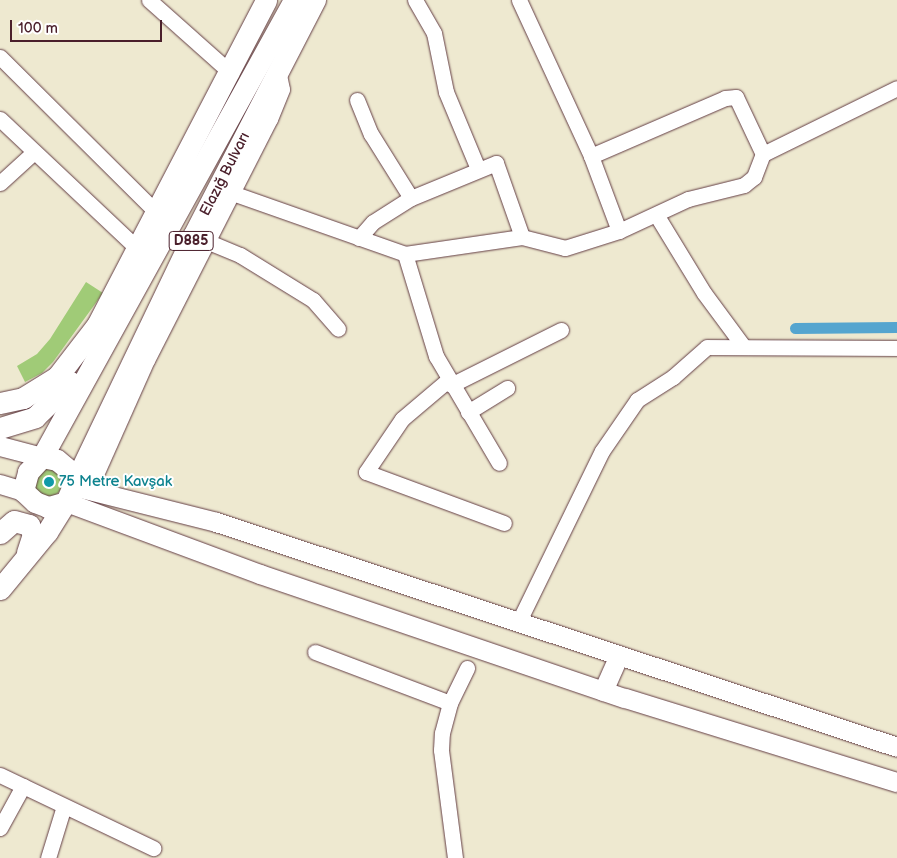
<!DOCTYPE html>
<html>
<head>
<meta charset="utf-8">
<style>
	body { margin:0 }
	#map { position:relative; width:897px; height:858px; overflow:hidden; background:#eee9d0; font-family:"Balsamiq Sans",sans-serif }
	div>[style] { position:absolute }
	.green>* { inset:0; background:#a0cb77 }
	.round { border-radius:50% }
	.canal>* { height:11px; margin:-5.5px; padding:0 5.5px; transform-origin:5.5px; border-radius:5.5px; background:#55a5cf }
	.roads { filter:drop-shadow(0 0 1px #633d44) drop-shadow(0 0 1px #633d44) }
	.minor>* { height:15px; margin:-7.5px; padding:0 7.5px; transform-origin:7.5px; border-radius:7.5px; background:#fff }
	.major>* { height:19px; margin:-9.5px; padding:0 9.5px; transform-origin:9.5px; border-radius:9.5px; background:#fff }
	.highway>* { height:21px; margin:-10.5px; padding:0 10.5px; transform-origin:10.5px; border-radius:10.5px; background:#fff }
	.dots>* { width:14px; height:14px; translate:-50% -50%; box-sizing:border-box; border:2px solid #fff; border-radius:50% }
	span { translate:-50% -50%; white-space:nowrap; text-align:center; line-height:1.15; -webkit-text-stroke:4px #fff; paint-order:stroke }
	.shield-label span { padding:1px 4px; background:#fff; border:1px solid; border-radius:4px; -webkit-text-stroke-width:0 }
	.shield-label { font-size:14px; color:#4a1f2b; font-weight:700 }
	.street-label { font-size:15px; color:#4a1f2b }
	.culture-label { font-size:15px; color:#0d838f }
	.left { translate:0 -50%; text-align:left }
	.scale { position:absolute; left:10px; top:20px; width:152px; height:22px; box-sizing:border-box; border:2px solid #4a1f2b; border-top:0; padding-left:6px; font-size:15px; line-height:18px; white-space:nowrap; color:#4a1f2b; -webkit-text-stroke:4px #fff; paint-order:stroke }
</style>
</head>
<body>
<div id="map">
	<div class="green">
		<i style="clip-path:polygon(86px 282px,103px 293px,53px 362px,42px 373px,25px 382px,17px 366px,37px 354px,50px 339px)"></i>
		<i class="round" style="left:34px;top:469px;width:28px;height:28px"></i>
	</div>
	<div class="canal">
		<i style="left:795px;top:328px;width:102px;rotate:-0.6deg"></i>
	</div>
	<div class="roads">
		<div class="minor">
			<i style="left:149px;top:0;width:110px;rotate:41.7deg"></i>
			<i style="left:415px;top:0;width:38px;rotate:60deg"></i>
			<i style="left:434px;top:33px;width:60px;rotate:78.5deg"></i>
			<i style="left:446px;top:92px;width:83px;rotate:67.4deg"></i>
			<i style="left:519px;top:0;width:172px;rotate:65.2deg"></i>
			<i style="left:591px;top:156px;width:80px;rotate:69.5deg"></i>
			<i style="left:0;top:57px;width:221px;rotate:44.8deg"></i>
			<i style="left:357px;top:100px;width:37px;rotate:68deg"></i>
			<i style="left:371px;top:134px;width:75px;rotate:58deg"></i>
			<i style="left:0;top:119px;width:188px;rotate:43.3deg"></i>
			<i style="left:591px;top:156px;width:146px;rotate:-23.4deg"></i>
			<i style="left:725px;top:98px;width:11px;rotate:-5deg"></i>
			<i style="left:736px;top:97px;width:63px;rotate:64.7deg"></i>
			<i style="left:0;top:183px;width:46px;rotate:-42.4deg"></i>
			<i style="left:218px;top:188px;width:198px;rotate:19.4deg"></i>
			<i style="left:405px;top:254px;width:118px;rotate:-8.3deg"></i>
			<i style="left:522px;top:237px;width:44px;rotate:14.3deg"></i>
			<i style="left:565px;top:248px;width:57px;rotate:-17.5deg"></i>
			<i style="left:619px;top:231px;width:76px;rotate:-24.9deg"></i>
			<i style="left:688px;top:199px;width:58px;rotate:-14deg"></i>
			<i style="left:744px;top:185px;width:13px;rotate:-39deg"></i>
			<i style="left:754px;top:177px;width:25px;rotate:-69deg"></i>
			<i style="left:763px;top:154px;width:149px;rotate:-26.2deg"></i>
			<i style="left:657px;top:216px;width:90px;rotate:58.6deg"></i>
			<i style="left:704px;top:293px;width:67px;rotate:53.5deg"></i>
			<i style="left:199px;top:238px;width:44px;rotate:22.5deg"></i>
			<i style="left:240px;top:255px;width:86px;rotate:31.7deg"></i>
			<i style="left:313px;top:300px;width:38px;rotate:49deg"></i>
			<i style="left:359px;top:238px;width:21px;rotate:-49deg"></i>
			<i style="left:373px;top:222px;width:45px;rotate:-32.3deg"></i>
			<i style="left:411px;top:198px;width:92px;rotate:-22.4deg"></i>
			<i style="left:496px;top:163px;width:78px;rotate:70.6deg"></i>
			<i style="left:405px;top:254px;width:107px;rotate:73.1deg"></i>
			<i style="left:436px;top:356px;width:124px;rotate:59.5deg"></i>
			<i style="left:448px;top:380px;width:60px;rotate:139.7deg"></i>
			<i style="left:402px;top:419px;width:64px;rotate:124.2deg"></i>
			<i style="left:366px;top:472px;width:147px;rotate:20.3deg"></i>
			<i style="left:451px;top:385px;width:123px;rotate:-26.6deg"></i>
			<i style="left:468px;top:412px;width:46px;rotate:-31.6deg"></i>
			<i style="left:89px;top:490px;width:142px;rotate:-66deg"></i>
			<i style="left:147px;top:360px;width:271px;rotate:-63deg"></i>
			<i style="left:270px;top:119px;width:32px;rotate:-68deg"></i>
			<i style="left:282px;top:89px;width:19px;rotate:-102deg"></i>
			<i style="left:519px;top:621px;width:189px;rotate:-64deg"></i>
			<i style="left:602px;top:451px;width:62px;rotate:-55.5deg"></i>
			<i style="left:637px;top:400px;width:43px;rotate:-32.6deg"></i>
			<i style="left:673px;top:377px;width:45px;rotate:-41.4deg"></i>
			<i style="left:707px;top:347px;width:190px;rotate:0.3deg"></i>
			<i style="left:315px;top:652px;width:144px;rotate:20.7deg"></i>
			<i style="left:0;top:775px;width:170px;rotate:25.5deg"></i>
			<i style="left:0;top:828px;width:48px;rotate:-61.3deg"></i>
			<i style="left:48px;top:858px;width:54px;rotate:-72.9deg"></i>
			<i style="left:455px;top:858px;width:109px;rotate:-97.4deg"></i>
			<i style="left:441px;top:750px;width:17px;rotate:-87deg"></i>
			<i style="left:442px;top:733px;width:31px;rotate:-75deg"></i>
			<i style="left:450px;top:703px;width:39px;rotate:-64deg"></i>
		</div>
		<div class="major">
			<i style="left:0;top:446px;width:43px;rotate:14.7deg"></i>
			<i style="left:0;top:484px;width:24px;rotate:17deg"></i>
			<i style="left:73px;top:486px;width:147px;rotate:14.1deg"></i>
			<i style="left:216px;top:522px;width:717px;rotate:18.28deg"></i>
			<i style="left:66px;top:502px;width:207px;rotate:20.4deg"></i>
			<i style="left:260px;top:574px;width:385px;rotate:18.8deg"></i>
			<i style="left:625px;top:698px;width:285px;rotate:17.2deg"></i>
			<i style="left:603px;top:691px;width:39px;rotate:-66deg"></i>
		</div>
		<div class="highway">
			<i style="left:0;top:403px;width:24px;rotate:-12deg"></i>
			<i style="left:23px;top:398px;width:40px;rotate:-32deg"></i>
			<i style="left:57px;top:377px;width:66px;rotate:-52.4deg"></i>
			<i style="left:97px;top:325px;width:366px;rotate:-62.5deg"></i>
			<i style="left:0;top:428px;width:37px;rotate:-17deg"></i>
			<i style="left:35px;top:417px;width:50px;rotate:-44.2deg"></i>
			<i style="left:42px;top:457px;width:15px;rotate:11deg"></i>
			<i style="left:57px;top:460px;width:16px;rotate:40deg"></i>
			<i style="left:69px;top:470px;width:16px;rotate:76deg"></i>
			<i style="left:73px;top:486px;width:17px;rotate:114deg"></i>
			<i style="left:66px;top:502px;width:19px;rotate:164deg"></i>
			<i style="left:48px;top:507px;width:14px;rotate:-159deg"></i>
			<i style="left:35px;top:502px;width:16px;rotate:-137deg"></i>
			<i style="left:23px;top:491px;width:20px;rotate:-75deg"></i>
			<i style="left:28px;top:472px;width:21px;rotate:-47deg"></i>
			<i style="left:42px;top:457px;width:522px;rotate:-61.13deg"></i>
			<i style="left:73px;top:486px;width:277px;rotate:-64.4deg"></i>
			<i style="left:193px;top:236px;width:266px;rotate:-62.7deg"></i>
			<i style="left:0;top:533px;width:18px;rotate:-41deg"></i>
			<i style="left:14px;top:521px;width:16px;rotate:15deg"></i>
			<i style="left:29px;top:525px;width:10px;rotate:66deg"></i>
			<i style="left:33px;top:534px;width:20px;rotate:108deg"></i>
			<i style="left:0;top:589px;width:74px;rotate:-50.5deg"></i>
			<i style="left:47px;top:532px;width:36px;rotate:-58deg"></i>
		</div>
	</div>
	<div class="dots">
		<i style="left:49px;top:482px;background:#0f9aa8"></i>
	</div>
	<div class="shield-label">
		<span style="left:191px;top:241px">D885</span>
	</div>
	<div class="street-label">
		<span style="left:225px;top:174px;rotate:-63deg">Elazığ Bulvarı</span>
	</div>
	<div class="culture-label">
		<span class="left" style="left:59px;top:482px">75 Metre Kavşak</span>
	</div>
	<div class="scale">100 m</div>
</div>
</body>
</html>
